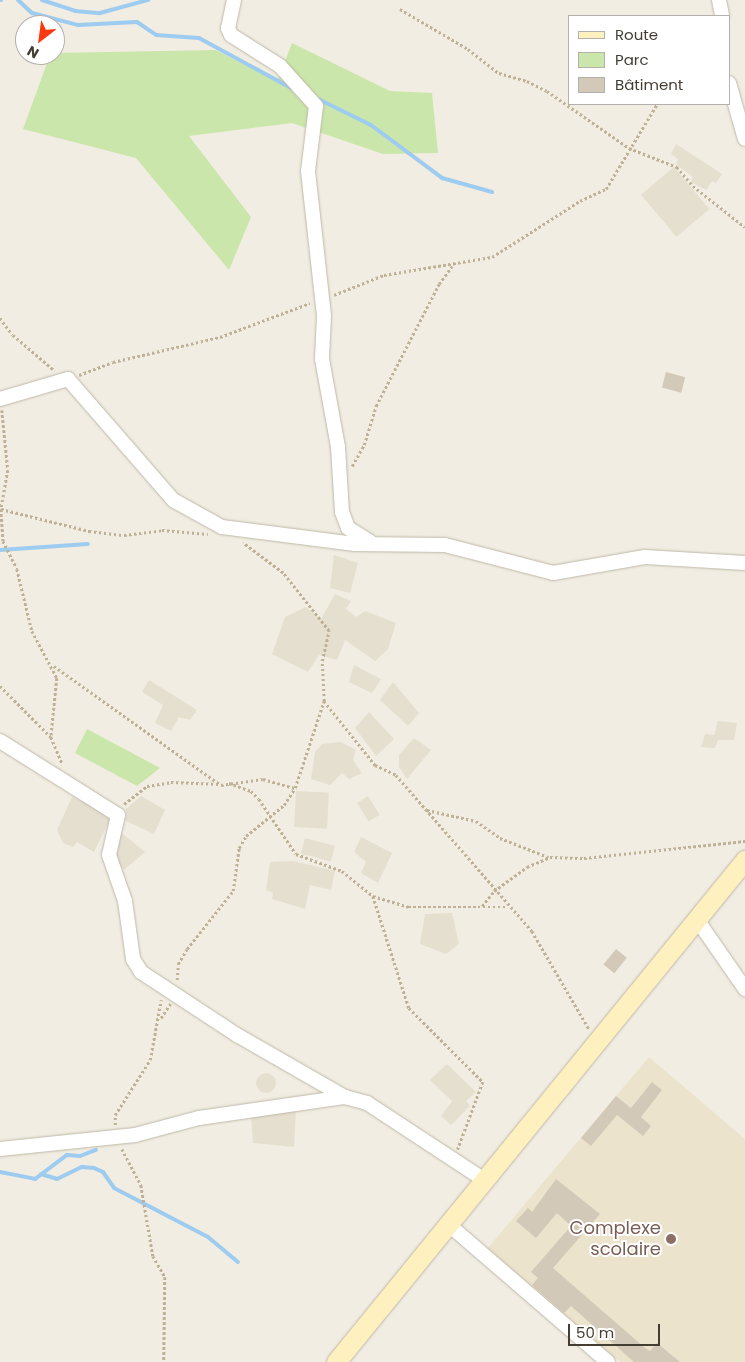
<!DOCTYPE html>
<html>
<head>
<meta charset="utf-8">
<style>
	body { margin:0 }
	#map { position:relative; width:745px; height:1362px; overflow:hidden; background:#f1ede2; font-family:Poppins,sans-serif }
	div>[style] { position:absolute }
	.residential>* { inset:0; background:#e5dfd0; transform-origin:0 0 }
	.round { border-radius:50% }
	.education>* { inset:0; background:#ebe3cc }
	.green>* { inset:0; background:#cae6aa }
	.stream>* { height:4px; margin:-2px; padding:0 2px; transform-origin:2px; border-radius:2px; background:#9dccf0 }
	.building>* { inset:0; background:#d3c9b8; transform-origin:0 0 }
	.path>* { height:2.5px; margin-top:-1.25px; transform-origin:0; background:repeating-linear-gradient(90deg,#beb196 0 2.5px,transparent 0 5px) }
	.roads { filter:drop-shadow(0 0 1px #bfb8a8) drop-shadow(0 0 1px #bfb8a8) }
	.street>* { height:14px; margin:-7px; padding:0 7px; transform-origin:7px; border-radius:7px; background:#fff }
	.secondary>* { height:19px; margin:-9.5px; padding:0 9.5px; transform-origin:9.5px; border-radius:9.5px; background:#fff1bf }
	.dots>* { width:14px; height:14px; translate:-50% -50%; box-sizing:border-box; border:2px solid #fff; border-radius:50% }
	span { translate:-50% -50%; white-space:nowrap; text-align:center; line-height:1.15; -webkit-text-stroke:4px #fff; paint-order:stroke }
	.education-label { font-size:18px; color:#785e54 }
	.right { translate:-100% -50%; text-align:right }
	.legend { position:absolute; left:568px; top:15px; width:162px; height:90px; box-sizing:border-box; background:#fff; border:1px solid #b4b1ad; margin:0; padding:6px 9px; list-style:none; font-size:15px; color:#433d33 }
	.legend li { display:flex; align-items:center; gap:10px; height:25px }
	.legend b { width:25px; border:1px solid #b4b1ad }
	.north { position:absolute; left:15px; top:15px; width:50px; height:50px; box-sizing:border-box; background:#fff; border:1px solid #b4b1ad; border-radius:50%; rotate:210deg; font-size:14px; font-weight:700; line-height:20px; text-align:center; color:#433d33 }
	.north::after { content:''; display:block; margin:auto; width:18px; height:22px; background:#fa3910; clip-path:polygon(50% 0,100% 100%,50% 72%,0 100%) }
	.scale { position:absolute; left:568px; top:1324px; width:92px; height:22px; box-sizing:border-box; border:2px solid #433d33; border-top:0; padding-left:6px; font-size:15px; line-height:18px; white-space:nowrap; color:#433d33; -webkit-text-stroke:4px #fff; paint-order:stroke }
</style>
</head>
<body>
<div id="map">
	<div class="residential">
		<i style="clip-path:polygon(676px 144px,722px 174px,716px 183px,712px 181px,706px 190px,691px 182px,693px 177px,676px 164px,678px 159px,671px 154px)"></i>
		<i style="left:674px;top:167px;width:55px;height:43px;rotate:50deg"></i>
		<i style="clip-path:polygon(334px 555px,358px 563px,350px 593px,330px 588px)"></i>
		<i style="clip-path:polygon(335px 594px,351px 601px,346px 609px,356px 617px,365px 611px,396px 623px,388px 649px,375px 661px,345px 640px,337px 660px,319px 655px,308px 672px,272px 654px,285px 617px,306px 607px,321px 619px)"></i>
		<i style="clip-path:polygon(354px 665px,381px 679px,372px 693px,349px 682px)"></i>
		<i style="clip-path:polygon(149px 680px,197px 710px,190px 720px,179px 717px,171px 731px,155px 723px,163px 705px,142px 692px)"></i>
		<i style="clip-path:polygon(393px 682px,419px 713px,408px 726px,380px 700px)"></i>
		<i style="clip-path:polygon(369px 712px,394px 739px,376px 756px,355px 728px)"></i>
		<i style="clip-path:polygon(718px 721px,737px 723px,734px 740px,718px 740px,715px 748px,701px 747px,705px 734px,714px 735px)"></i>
		<i style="clip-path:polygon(414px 738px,431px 750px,407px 779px,399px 767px,399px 755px)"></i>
		<i style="clip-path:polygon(341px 742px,356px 750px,353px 760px,362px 773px,349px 779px,342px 773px,330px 785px,311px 779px,315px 752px,322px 744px)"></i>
		<i style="left:296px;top:791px;width:33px;height:36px;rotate:3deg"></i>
		<i style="clip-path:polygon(86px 793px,115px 809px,94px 852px,77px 842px,73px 847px,63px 843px,57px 830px,72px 797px,81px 801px)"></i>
		<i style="clip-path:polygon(141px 796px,165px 810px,154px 834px,126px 821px,126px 809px)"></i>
		<i style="left:368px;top:796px;width:22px;height:13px;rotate:58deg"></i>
		<i style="clip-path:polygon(119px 831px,145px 852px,124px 870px,114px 854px)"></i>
		<i style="clip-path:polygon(361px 837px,392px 853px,378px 883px,361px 873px,366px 862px,354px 852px)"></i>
		<i style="left:305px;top:838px;width:31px;height:16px;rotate:15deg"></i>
		<i style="clip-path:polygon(293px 861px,335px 871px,331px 890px,310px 885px,305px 909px,272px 899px,273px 893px,266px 890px,270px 862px)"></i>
		<i style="clip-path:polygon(452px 913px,459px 944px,446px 954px,420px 944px,425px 914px)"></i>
		<i style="clip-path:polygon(447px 1064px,476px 1092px,466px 1101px,470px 1106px,451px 1125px,441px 1116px,452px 1101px,430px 1080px)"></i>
		<i class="round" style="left:256px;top:1073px;width:20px;height:20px"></i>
		<i style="clip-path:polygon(296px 1109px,294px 1147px,253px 1143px,251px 1116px)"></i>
	</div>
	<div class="education">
		<i style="clip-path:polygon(649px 1057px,745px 1139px,745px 1362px,620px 1362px,487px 1249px)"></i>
	</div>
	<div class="green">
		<i style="clip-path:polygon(292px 43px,390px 91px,432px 93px,438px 153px,383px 154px,292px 123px,189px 136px,251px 217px,229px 270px,136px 158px,23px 129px,50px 55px,55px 53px,216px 50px,277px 82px)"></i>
		<i style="clip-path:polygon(87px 729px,160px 768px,137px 786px,75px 753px)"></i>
	</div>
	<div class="stream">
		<i style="left:0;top:0;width:1px"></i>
		<i style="left:18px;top:0;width:19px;rotate:43deg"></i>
		<i style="left:32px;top:13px;width:48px;rotate:14.6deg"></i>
		<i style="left:78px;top:25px;width:59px;rotate:-2.9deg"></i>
		<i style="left:137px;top:22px;width:23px;rotate:34deg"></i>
		<i style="left:156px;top:35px;width:43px;rotate:4deg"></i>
		<i style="left:199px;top:38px;width:107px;rotate:28.5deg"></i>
		<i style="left:42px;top:0;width:35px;rotate:18deg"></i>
		<i style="left:75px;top:11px;width:25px;rotate:5deg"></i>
		<i style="left:100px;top:13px;width:50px;rotate:-15.2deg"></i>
		<i style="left:318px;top:99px;width:59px;rotate:26.1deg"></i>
		<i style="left:371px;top:125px;width:89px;rotate:36.7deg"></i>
		<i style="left:442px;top:178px;width:52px;rotate:15.6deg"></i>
		<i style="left:0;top:550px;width:88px;rotate:-3.9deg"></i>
		<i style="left:0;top:1172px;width:36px;rotate:11deg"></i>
		<i style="left:35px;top:1179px;width:40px;rotate:-37deg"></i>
		<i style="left:67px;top:1155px;width:13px;rotate:4deg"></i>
		<i style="left:80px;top:1156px;width:17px;rotate:-21deg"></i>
		<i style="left:41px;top:1174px;width:17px;rotate:17deg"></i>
		<i style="left:57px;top:1179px;width:28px;rotate:-26deg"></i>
		<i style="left:82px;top:1167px;width:12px;rotate:5deg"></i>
		<i style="left:94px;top:1168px;width:10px;rotate:24deg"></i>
		<i style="left:103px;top:1172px;width:19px;rotate:55deg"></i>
		<i style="left:114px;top:1188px;width:106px;rotate:27.5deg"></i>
		<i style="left:208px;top:1237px;width:39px;rotate:40deg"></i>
	</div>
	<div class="building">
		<i style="left:666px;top:372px;width:20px;height:16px;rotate:15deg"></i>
		<i style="left:616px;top:949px;width:14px;height:20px;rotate:39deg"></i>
		<i style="clip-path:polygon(652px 1082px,662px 1090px,641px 1117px,651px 1126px,643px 1136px,617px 1115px,591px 1146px,581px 1138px,616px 1096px,631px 1108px)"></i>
		<i style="clip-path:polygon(556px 1179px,600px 1214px,553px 1268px,645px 1348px,650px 1351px,657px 1343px,680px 1362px,634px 1362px,571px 1306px,564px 1313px,532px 1285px,538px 1278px,531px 1272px,571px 1226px,557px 1213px,536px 1238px,516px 1221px,528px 1208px,532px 1212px)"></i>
	</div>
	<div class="path">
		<i style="left:400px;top:9px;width:79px;rotate:30.5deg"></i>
		<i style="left:468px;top:49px;width:39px;rotate:38deg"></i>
		<i style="left:499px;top:73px;width:29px;rotate:16deg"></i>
		<i style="left:527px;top:81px;width:22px;rotate:27deg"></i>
		<i style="left:547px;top:91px;width:100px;rotate:34.8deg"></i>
		<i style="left:629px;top:148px;width:52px;rotate:21.6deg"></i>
		<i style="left:677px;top:167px;width:25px;rotate:50deg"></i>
		<i style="left:693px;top:186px;width:66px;rotate:38.3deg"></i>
		<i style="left:334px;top:295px;width:54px;rotate:-21.8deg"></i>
		<i style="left:384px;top:275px;width:109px;rotate:-9.5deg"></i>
		<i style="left:492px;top:257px;width:104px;rotate:-32.5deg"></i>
		<i style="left:580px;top:201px;width:29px;rotate:-25deg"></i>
		<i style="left:606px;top:189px;width:99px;rotate:-59deg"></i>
		<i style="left:0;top:318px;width:21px;rotate:53deg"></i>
		<i style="left:13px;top:335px;width:55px;rotate:40.6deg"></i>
		<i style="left:79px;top:375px;width:36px;rotate:-21deg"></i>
		<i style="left:113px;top:362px;width:110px;rotate:-13.2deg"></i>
		<i style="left:220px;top:337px;width:96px;rotate:-20.7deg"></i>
		<i style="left:2px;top:410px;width:60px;rotate:84.3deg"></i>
		<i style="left:8px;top:470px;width:40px;rotate:100deg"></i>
		<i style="left:1px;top:509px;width:32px;rotate:86deg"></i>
		<i style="left:3px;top:541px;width:31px;rotate:63deg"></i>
		<i style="left:17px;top:569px;width:64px;rotate:76.4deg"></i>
		<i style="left:32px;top:631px;width:53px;rotate:62deg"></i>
		<i style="left:57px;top:678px;width:59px;rotate:95.8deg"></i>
		<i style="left:51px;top:737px;width:30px;rotate:67deg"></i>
		<i style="left:352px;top:466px;width:24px;rotate:-60deg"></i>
		<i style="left:364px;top:445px;width:41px;rotate:-72.9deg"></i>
		<i style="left:376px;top:406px;width:137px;rotate:-62.7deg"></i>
		<i style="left:439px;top:284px;width:22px;rotate:-54deg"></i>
		<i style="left:1px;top:509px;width:91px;rotate:14deg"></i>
		<i style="left:89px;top:531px;width:35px;rotate:7deg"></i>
		<i style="left:124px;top:535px;width:38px;rotate:-7deg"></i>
		<i style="left:162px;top:530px;width:46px;rotate:5deg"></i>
		<i style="left:54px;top:666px;width:205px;rotate:35.5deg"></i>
		<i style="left:221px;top:785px;width:42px;rotate:-8.1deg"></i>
		<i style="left:263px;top:779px;width:33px;rotate:16deg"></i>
		<i style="left:0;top:686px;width:72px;rotate:45deg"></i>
		<i style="left:324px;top:701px;width:82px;rotate:51.4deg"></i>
		<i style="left:375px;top:765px;width:23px;rotate:25deg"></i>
		<i style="left:396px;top:775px;width:207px;rotate:48.9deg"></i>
		<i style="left:532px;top:931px;width:113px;rotate:59.8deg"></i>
		<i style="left:229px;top:783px;width:23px;rotate:20deg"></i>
		<i style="left:251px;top:791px;width:11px;rotate:45deg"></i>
		<i style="left:259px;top:799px;width:66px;rotate:56.1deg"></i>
		<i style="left:296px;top:854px;width:49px;rotate:20.3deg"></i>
		<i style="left:342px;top:871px;width:40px;rotate:39deg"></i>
		<i style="left:373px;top:896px;width:118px;rotate:72.2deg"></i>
		<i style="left:409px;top:1008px;width:105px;rotate:45deg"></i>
		<i style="left:483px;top:1082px;width:72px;rotate:110.5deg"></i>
		<i style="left:124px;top:804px;width:29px;rotate:-38deg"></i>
		<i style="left:147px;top:786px;width:24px;rotate:-9deg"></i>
		<i style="left:171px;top:782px;width:48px;rotate:2.4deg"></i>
		<i style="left:427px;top:810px;width:50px;rotate:12.7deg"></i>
		<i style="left:476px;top:821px;width:29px;rotate:35deg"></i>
		<i style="left:500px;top:838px;width:52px;rotate:21.6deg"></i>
		<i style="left:373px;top:896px;width:37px;rotate:17deg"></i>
		<i style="left:408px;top:907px;width:100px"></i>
		<i style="left:482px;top:906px;width:19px;rotate:-51deg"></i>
		<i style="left:494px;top:891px;width:41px;rotate:-36deg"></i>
		<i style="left:527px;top:867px;width:25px;rotate:-23deg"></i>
		<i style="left:550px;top:857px;width:34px;rotate:2deg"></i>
		<i style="left:584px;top:858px;width:162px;rotate:-6deg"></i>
		<i style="left:177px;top:980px;width:16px;rotate:-86deg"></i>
		<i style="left:178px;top:964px;width:17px;rotate:-59deg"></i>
		<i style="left:187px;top:949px;width:74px;rotate:-51.6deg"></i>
		<i style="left:233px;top:891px;width:43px;rotate:-82.1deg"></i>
		<i style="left:239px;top:848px;width:14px;rotate:-60deg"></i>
		<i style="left:246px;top:836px;width:49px;rotate:-39.2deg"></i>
		<i style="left:284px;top:805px;width:20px;rotate:-57deg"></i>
		<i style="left:295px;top:788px;width:92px;rotate:-71.6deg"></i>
		<i style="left:324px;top:701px;width:40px;rotate:-92.9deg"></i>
		<i style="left:322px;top:661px;width:31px;rotate:-77deg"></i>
		<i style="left:329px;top:631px;width:74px;rotate:-128.4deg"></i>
		<i style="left:283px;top:573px;width:50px;rotate:-143.1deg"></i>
		<i style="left:161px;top:1018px;width:17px;rotate:-57deg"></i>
		<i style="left:115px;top:1125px;width:10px;rotate:-90deg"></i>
		<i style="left:115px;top:1115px;width:65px;rotate:-57.5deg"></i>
		<i style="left:150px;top:1060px;width:61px;rotate:-79.6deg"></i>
		<i style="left:122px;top:1149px;width:41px;rotate:62.2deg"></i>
		<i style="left:141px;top:1185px;width:72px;rotate:80.4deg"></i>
		<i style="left:153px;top:1256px;width:24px;rotate:60deg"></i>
		<i style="left:165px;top:1277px;width:85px;rotate:90.7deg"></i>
	</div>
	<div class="roads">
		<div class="street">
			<i style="left:234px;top:0;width:29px;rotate:102deg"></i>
			<i style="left:228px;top:28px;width:8px;rotate:67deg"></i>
			<i style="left:231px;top:35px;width:58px;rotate:32.3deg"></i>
			<i style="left:280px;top:66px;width:54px;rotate:48deg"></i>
			<i style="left:316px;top:106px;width:65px;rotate:97deg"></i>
			<i style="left:308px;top:171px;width:146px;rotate:83.7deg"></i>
			<i style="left:324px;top:316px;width:43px;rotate:92.7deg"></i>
			<i style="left:322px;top:359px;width:89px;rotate:79.7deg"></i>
			<i style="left:338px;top:447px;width:65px;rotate:86.5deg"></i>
			<i style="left:342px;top:512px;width:17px;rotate:69deg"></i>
			<i style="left:348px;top:528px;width:26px;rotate:32deg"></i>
			<i style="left:719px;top:0;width:16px;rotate:79deg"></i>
			<i style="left:729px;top:83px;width:58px;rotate:74.1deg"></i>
			<i style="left:0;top:399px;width:71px;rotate:-16.4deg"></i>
			<i style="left:68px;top:379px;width:160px;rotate:49deg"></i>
			<i style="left:173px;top:500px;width:56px;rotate:28.9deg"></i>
			<i style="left:222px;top:527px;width:134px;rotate:7.3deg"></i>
			<i style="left:355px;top:544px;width:90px;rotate:0.6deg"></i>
			<i style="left:445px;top:545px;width:112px;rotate:14.5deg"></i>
			<i style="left:553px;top:573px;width:93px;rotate:-9.9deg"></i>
			<i style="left:645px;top:557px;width:100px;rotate:3.4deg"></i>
			<i style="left:0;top:741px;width:139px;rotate:32.1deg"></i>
			<i style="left:118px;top:815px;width:41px;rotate:102.7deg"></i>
			<i style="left:109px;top:855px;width:49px;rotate:70.8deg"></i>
			<i style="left:125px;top:901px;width:59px;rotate:82.1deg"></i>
			<i style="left:133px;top:959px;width:15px;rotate:58deg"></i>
			<i style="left:141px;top:972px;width:115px;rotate:33.3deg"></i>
			<i style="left:237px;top:1035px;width:125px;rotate:29.9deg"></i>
			<i style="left:698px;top:921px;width:83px;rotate:55.3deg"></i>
			<i style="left:0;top:1149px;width:136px;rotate:-5.9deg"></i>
			<i style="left:135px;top:1135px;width:66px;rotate:-14.9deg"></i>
			<i style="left:199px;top:1118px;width:148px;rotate:-8.2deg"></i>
			<i style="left:345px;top:1097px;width:23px;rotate:15deg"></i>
			<i style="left:367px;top:1103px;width:140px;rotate:33.3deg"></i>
			<i style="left:448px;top:1224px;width:211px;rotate:40.8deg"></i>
		</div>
		<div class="secondary">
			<i style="left:336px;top:1362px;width:648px;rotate:-50.83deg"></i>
		</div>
	</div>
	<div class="dots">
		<i style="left:671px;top:1239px;background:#8d6e63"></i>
	</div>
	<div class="education-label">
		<span class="right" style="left:661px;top:1239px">Complexe<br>scolaire</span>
	</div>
	<ul class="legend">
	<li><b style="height:6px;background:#fff1bf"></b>Route</li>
	<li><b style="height:14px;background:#cae6aa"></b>Parc</li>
	<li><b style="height:14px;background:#d3c9b8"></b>Bâtiment</li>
	</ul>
	<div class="north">N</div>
	<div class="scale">50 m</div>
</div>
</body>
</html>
